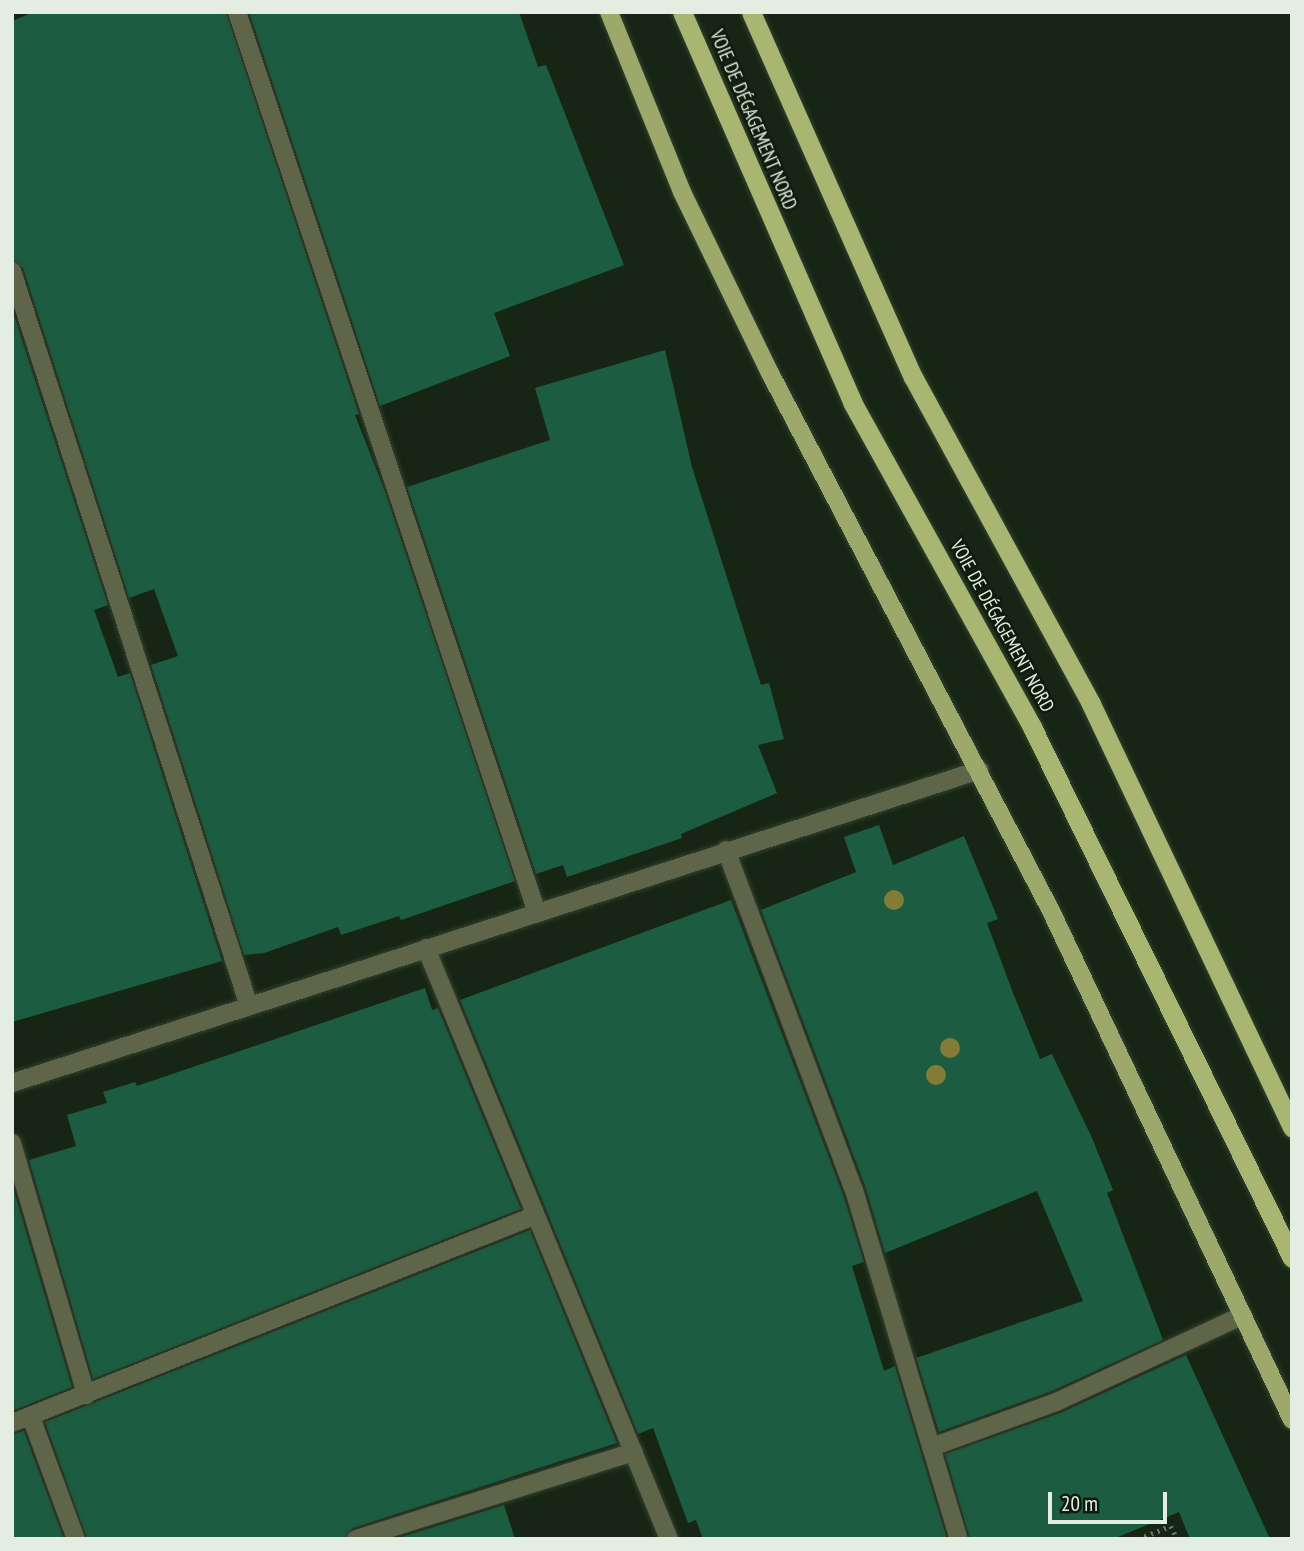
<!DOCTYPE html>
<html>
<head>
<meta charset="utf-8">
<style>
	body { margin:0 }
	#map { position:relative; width:1304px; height:1551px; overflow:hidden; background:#172614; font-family:"PT Sans Narrow",sans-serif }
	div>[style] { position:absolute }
	.building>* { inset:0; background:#1c5d42 }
	.path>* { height:4.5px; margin-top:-2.25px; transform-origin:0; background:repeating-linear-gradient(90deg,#697566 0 2px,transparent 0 7px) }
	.roads { filter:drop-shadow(0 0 2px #344231) drop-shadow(0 0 2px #344231) }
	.minor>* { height:18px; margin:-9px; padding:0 9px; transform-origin:9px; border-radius:9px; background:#5e6548 }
	.tertiary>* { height:18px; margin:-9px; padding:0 9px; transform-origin:9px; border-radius:9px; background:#5e6548 }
	.primary>* { height:18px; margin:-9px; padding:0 9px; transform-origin:9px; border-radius:9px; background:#9ca96b }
	.trunk>* { height:19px; margin:-9.5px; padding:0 9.5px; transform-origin:9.5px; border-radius:9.5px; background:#a8b672 }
	.trees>* { width:20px; height:20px; margin:-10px; border-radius:50%; background:#827c38 }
	span { translate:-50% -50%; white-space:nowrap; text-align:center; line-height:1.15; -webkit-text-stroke:5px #0e1c0b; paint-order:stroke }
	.street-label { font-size:19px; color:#e4ede1 }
	.frame { position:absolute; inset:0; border:14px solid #e4ede1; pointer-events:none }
	.scale { position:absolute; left:1048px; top:1492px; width:119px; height:32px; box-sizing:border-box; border:4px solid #e4ede1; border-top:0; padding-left:9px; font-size:21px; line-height:24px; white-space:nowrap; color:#e4ede1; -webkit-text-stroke:5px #0e1c0b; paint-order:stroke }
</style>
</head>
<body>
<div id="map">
	<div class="building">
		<i style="clip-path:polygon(34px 12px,226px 12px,359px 414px,355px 415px,386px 494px,515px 881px,401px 920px,399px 916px,341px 935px,338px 927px,264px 953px,244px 955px,151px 665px,178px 656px,154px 589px,129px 598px,23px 268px,12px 260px,12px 21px)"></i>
		<i style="clip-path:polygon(249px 12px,519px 12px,538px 67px,546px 65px,624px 265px,494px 313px,510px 356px,380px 406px)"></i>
		<i style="clip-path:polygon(12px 309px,108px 605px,94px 610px,118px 677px,130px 673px,222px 961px,12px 1022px)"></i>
		<i style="clip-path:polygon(665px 350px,692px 467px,761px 685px,769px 683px,784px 739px,758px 745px,777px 793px,681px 834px,682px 838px,567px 877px,563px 865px,536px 874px,407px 487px,550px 440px,535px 388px)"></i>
		<i style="clip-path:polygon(879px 825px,893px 865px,964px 836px,998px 919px,987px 923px,1013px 993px,1040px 1059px,1052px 1054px,1092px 1138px,1113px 1190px,1107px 1193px,1163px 1340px,1052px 1391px,939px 1432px,916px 1358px,1083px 1301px,1037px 1191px,885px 1253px,865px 1186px,761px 910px,856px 872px,844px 837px)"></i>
		<i style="clip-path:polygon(731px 900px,843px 1194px,864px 1262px,852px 1266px,884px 1371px,895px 1366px,947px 1539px,703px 1539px,696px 1520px,688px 1523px,653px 1428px,638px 1434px,460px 1000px)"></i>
		<i style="clip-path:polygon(425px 988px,432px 1010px,438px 1008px,521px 1209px,93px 1379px,29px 1160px,76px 1146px,67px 1115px,107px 1103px,103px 1092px,135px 1082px,137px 1086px)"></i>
		<i style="clip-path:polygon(12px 1184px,72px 1387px,12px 1411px)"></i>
		<i style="clip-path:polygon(530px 1230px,617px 1443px,353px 1528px,345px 1539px,87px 1539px,45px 1422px)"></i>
		<i style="clip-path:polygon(1186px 1355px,1270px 1539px,1190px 1539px,1179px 1512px,1113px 1539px,970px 1539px,945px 1454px,1060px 1413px)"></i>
		<i style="clip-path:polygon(24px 1431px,64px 1539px,12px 1539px,12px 1434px)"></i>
		<i style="clip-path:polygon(504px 1505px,515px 1539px,395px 1539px)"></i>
	</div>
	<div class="path">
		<i style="left:1138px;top:1539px;width:35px;rotate:-22deg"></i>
		<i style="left:1171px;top:1526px;width:14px;rotate:65deg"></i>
	</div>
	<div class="roads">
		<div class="minor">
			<i style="left:237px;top:12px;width:950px;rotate:71.58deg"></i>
			<i style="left:12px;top:271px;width:772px;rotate:72.13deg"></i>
			<i style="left:726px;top:850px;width:363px;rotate:69.4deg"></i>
			<i style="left:854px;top:1190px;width:364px;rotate:73.3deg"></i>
			<i style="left:426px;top:948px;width:639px;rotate:67.65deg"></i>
			<i style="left:12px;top:1143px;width:263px;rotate:73.6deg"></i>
			<i style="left:31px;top:1417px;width:130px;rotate:69.8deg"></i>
			<i style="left:12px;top:1423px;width:562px;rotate:-21.63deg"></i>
			<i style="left:932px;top:1447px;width:132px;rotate:-19.9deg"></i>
			<i style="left:1056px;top:1402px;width:206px;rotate:-24.9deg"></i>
			<i style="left:356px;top:1539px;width:291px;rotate:-17.4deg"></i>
		</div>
		<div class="tertiary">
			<i style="left:12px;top:1083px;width:1017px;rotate:-17.92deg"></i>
		</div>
		<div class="primary">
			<i style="left:609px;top:12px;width:194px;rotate:67.9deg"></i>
			<i style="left:682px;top:192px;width:201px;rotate:64.1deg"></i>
			<i style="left:770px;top:373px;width:607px;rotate:62.42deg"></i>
			<i style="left:1051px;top:911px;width:563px;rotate:64.66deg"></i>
		</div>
		<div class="trunk">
			<i style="left:682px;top:12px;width:425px;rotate:66.4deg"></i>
			<i style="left:852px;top:402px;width:372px;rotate:61deg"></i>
			<i style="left:1032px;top:727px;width:591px;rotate:63.91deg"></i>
			<i style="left:751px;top:12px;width:399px;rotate:66.1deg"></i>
			<i style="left:913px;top:377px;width:372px;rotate:61.4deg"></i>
			<i style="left:1091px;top:704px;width:469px;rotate:64.6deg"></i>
		</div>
	</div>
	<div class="trees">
		<i style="left:894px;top:900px"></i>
		<i style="left:950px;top:1048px"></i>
		<i style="left:936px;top:1075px"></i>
	</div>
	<div class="street-label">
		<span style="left:753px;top:120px;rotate:67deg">VOIE DE DÉGAGEMENT NORD</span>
		<span style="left:1002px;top:626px;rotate:61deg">VOIE DE DÉGAGEMENT NORD</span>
	</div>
	<div class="frame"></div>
	<div class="scale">20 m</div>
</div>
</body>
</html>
